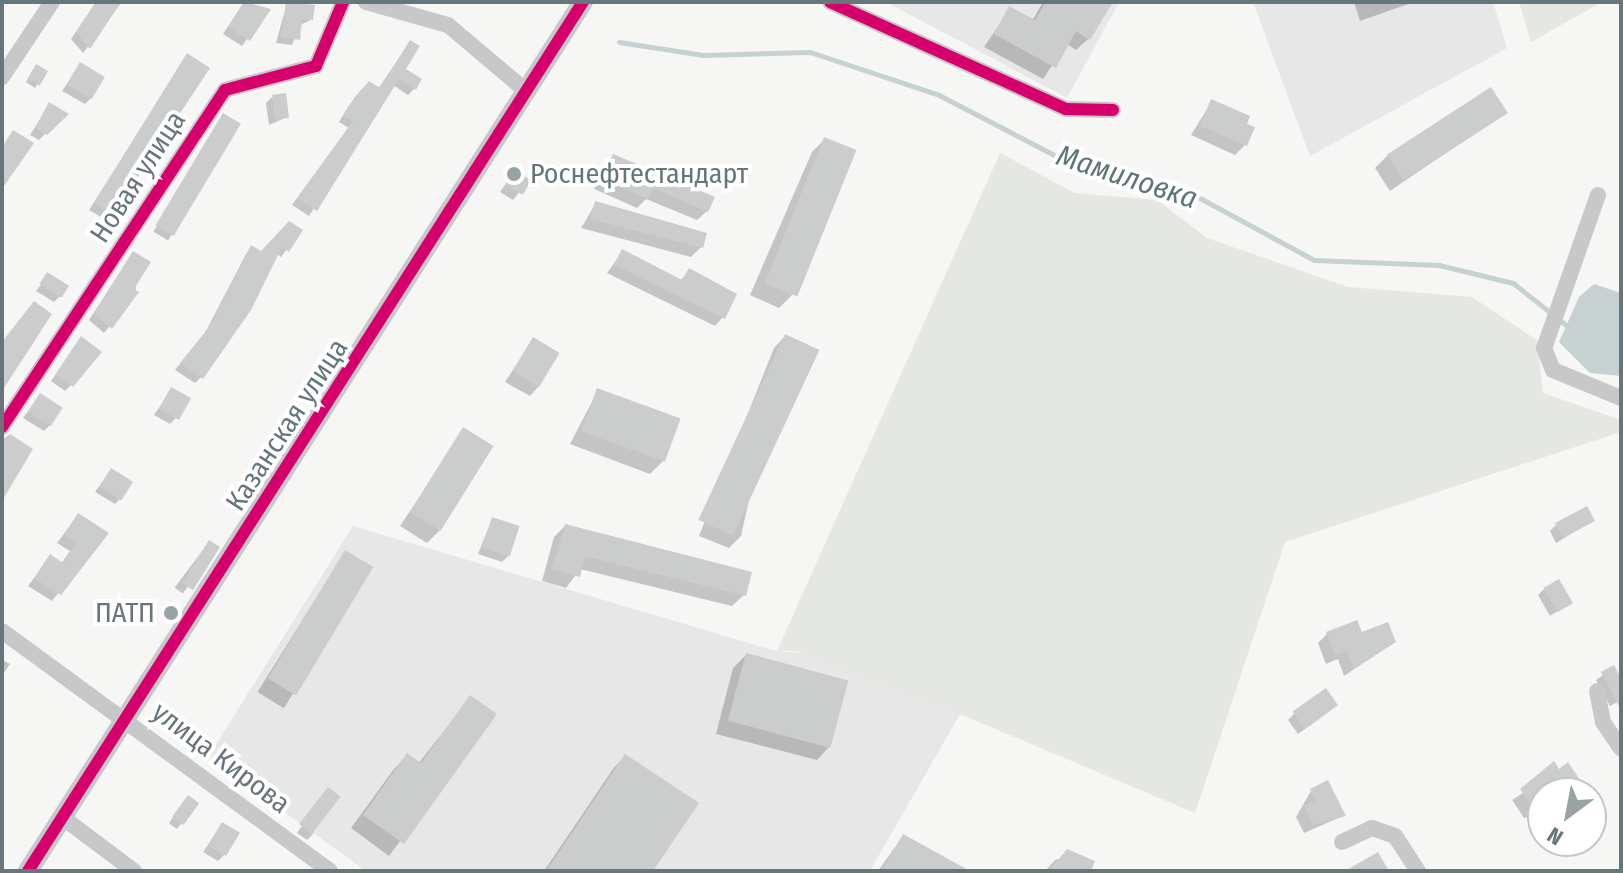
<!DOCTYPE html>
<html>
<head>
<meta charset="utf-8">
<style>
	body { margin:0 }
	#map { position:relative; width:1623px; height:873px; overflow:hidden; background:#f6f6f5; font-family:"Fira Sans Condensed",sans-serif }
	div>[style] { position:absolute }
	.built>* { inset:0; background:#e6e7e6 }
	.green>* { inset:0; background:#e5e7e3 }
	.water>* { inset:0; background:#c8d1d2 }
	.shadow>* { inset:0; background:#0003; transform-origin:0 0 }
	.stream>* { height:5px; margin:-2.5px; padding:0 2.5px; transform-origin:2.5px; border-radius:2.5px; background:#c8d1d2 }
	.building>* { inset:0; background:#cbcdcd; transform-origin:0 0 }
	.minor>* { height:16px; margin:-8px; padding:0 8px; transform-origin:8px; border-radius:8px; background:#c6c8c9 }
	.tertiary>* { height:20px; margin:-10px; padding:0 10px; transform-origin:10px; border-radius:10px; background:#c6c8c9 }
	.cycleway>* { height:12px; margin:-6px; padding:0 6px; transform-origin:6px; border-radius:6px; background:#d6006c }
	.dots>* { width:22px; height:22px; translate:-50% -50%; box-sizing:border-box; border:4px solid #fff; border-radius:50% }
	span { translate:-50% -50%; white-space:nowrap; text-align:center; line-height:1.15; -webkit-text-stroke:8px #fff; paint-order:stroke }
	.poi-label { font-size:28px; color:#66767b }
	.left { translate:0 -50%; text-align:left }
	.right { translate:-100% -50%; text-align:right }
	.street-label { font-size:28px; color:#66767b }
	.water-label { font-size:30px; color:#607576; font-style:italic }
	.frame { position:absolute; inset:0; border:4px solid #66767b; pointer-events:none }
	.north { position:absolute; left:1527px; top:777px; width:80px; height:80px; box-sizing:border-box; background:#fff; border:2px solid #c2c8ca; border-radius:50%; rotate:212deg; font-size:22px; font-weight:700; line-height:32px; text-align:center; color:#66767b }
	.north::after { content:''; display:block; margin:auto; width:28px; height:36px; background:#98a3a6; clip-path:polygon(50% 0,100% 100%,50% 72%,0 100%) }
</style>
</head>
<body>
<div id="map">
	<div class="built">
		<i style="clip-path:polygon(886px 2px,1119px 2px,1067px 98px)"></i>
		<i style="clip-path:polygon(1253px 2px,1493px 2px,1507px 48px,1310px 156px)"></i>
		<i style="clip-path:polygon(353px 526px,776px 651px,823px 655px,960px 714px,870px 871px,366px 871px,208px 757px)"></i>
	</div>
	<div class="green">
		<i style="clip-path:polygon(1519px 2px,1602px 2px,1531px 42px)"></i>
		<i style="clip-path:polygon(1000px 153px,1075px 193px,1157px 200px,1207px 238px,1348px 287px,1472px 297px,1537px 340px,1543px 393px,1621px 420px,1621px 432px,1285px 542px,1195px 813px,960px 714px,796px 651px,777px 651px)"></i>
	</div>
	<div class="water">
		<i style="clip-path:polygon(1594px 284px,1621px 293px,1621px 376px,1590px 373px,1559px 342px,1579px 297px)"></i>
	</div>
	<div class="shadow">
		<i style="clip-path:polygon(96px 2px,122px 2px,83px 53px,71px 39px)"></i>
		<i style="clip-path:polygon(244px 2px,268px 9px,242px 46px,223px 34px)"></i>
		<i style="clip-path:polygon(1043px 2px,1111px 2px,1088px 39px,1076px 50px,1067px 44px,1043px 79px,984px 47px,1010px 9px,1032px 21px)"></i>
		<i style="clip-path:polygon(1354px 2px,1414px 2px,1360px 21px)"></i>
		<i style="clip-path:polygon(287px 3px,311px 20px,300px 25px,292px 45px,276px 43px)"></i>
		<i style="clip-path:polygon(410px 42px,403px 70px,414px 89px,408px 95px,393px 85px,309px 216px,292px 205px,349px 128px,339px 122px,348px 107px,363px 89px,378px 89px)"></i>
		<i style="clip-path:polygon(187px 56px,112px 214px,106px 220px,89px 210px)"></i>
		<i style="clip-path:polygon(80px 65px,91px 98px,85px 104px,62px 91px)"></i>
		<i style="clip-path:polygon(34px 69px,37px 85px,35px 88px,26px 82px)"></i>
		<i style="clip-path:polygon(272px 97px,287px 117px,269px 125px,266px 103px)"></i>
		<i style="clip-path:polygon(1212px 101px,1245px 145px,1235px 155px,1191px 135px)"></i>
		<i style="clip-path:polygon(49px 105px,65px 114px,39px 140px,30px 135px)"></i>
		<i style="clip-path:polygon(1506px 112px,1390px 191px,1375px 168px,1388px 155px)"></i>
		<i style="left:223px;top:116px;width:17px;height:135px;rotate:31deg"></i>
		<i style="clip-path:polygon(825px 139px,792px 295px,779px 308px,750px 295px,812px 152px)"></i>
		<i style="clip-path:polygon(613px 156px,707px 211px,697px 220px,646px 199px,637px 208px,594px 189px)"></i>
		<i style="clip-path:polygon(514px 172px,528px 181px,513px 200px,500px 192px)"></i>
		<i style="clip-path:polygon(596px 203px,701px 247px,691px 257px,581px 228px)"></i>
		<i style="clip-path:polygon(300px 231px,281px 257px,276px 253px,201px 377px,195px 383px,175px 370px,204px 335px,246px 254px,252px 248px,262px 254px)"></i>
		<i style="clip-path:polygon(622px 252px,680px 281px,689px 271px,723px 317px,715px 326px,607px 273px)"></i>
		<i style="clip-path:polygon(133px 253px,136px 293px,104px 333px,89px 320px)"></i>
		<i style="clip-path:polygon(48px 275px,60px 296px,54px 302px,36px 291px)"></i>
		<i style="clip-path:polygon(785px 336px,741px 536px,729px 548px,699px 536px,774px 348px)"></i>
		<i style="clip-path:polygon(81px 338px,71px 385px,65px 391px,51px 381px)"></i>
		<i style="clip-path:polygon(533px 339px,539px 386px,530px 396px,505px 382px)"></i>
		<i style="clip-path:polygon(172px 389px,176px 418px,170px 424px,154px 415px)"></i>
		<i style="clip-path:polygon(598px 390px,663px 461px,650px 474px,570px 444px)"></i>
		<i style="clip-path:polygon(40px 395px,50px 425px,44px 431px,23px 418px)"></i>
		<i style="clip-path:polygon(464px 430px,440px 530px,427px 543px,400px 526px)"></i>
		<i style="clip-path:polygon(111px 470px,121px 498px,115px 504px,95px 492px)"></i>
		<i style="clip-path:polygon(78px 515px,106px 533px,52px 601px,28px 586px,50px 557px,61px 564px,70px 551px,57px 543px)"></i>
		<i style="clip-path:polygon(492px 519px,508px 556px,502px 562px,478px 554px)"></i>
		<i style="clip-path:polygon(1592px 521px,1556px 543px,1550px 531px,1556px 525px)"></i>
		<i style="clip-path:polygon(565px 526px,744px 595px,732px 606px,580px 569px,566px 588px,542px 581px,554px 537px)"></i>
		<i style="left:209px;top:542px;width:10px;height:57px;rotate:37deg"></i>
		<i style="left:345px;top:552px;width:31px;height:165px;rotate:32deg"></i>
		<i style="clip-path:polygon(1544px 589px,1570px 603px,1550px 616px,1538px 595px)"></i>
		<i style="clip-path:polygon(1327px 634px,1394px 642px,1344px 676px,1338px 659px,1326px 664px,1318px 643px)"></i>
		<i style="clip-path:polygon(746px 655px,829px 747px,817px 760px,716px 734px,733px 668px)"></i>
		<i style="clip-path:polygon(2px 660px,10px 664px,2px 676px)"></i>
		<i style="clip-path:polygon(1613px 668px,1621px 700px,1610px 706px,1596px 680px)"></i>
		<i style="clip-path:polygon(470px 698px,494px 715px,389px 856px,351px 828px,394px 769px,407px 756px,418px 764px)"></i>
		<i style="clip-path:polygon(1330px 711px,1298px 734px,1288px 720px,1294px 714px)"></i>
		<i style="clip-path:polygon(625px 756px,651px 871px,544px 871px,613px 769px)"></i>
		<i style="clip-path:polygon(1558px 771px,1583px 788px,1543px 793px,1543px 813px,1524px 818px,1512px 800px)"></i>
		<i style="clip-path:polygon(1311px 791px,1343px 816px,1304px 833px,1296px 817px)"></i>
		<i style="clip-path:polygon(322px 796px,313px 834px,307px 840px,297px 833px)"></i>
		<i style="clip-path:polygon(183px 804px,197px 804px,177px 829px,169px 823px)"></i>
		<i style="clip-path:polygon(222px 824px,224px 855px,218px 861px,203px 852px)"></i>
		<i style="clip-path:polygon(903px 836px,964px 871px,878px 871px)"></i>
		<i style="clip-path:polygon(1056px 859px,1059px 860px,1088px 871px,1045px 871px)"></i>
	</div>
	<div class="stream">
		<i style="left:619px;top:42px;width:85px;rotate:8.8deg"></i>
		<i style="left:703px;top:55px;width:107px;rotate:-1.6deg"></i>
		<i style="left:810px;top:52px;width:136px;rotate:18.4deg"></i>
		<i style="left:939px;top:95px;width:139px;rotate:27.5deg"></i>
		<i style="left:1062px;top:159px;width:141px;rotate:15.6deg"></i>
		<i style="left:1198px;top:197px;width:132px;rotate:28.5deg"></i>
		<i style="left:1314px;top:260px;width:125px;rotate:2.3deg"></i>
		<i style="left:1439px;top:265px;width:76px;rotate:13.7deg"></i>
		<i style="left:1513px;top:283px;width:74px;rotate:38.4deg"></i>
	</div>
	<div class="building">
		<i style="clip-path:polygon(96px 2px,121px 2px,90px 49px,76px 32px)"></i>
		<i style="clip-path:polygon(244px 2px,271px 9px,250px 41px,228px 27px)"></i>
		<i style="clip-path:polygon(286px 2px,315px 5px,313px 20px,302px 19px,300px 40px,281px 37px)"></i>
		<i style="clip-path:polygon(1046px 2px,1113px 2px,1090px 40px,1076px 31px,1056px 68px,994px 34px,1009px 6px,1035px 20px)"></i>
		<i style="clip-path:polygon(410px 40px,420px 46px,406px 69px,422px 79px,416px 90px,399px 79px,317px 211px,297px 198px,353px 121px,343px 116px,354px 98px,369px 81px,380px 88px)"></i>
		<i style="clip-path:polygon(187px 53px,210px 68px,113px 215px,94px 203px)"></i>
		<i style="left:80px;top:62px;width:29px;height:26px;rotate:31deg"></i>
		<i style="left:36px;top:64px;width:14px;height:17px;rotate:30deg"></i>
		<i style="left:1491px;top:87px;width:31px;height:124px;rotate:57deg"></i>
		<i style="left:286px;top:93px;width:25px;height:14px;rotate:83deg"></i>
		<i style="clip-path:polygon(1211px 99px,1250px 116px,1247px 124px,1255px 127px,1247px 146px,1200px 126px)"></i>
		<i style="clip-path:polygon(49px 102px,69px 114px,47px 135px,35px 128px)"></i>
		<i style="left:223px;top:113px;width:21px;height:131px;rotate:31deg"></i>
		<i style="clip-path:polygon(13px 130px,34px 143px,2px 189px,2px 147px)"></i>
		<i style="left:824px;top:137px;width:35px;height:158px;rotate:22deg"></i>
		<i style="clip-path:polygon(613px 154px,715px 197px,708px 212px,653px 188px,648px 199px,602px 180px)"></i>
		<i style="left:514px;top:170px;width:20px;height:17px;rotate:30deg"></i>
		<i style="clip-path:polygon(595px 201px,707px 233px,703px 248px,590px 219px)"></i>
		<i style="clip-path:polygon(289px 221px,303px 230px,289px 252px,282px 247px,251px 310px,203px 379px,180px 363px,210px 326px,251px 245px,261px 251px)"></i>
		<i style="clip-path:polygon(622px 249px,682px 280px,689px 268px,737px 294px,725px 319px,614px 265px)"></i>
		<i style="clip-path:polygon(133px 251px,151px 262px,134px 289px,139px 292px,112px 329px,94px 313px)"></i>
		<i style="left:47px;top:272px;width:26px;height:14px;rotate:32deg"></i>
		<i style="clip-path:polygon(34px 301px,52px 314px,2px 391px,2px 342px)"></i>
		<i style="left:785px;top:334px;width:38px;height:205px;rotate:25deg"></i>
		<i style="clip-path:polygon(81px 336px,102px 352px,73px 387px,55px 375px)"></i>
		<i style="left:533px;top:337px;width:31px;height:40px;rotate:31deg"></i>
		<i style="left:171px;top:387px;width:23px;height:25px;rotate:29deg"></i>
		<i style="left:597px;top:388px;width:89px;height:46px;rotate:20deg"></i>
		<i style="left:40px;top:393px;width:27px;height:22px;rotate:33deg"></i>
		<i style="left:463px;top:427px;width:36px;height:100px;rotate:32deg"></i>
		<i style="clip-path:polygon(10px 434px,33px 449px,2px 501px,2px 440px)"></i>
		<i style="left:111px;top:468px;width:26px;height:22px;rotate:32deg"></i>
		<i style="left:1587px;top:506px;width:17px;height:36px;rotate:62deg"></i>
		<i style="clip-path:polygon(78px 513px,109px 533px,61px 595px,34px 578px,50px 554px,63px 563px,76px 543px,64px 535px)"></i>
		<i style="left:492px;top:517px;width:29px;height:32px;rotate:18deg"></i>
		<i style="clip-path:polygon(565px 524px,752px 572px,746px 596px,585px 556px,580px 577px,552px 569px)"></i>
		<i style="left:209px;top:540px;width:13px;height:51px;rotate:32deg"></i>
		<i style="left:345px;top:550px;width:33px;height:150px;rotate:31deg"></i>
		<i style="left:1559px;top:579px;width:28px;height:18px;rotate:60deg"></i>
		<i style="clip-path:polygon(1357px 620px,1362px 632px,1388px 622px,1396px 642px,1354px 669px,1347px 651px,1335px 655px,1326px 632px)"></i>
		<i style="left:746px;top:653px;width:106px;height:70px;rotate:15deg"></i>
		<i style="clip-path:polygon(1614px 665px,1621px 678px,1621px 710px,1601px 672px)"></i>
		<i style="left:1326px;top:688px;width:21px;height:41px;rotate:55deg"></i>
		<i style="clip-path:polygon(470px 695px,497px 714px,404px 844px,363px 815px,407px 753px,421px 763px)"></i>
		<i style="clip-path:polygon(625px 754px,699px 803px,653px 871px,546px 871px)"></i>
		<i style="clip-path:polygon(1554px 761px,1559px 769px,1568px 762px,1586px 789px,1543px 793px,1534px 810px,1520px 789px)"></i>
		<i style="clip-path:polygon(1328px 780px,1346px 816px,1314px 825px,1304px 806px,1315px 801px,1310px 789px)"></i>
		<i style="left:328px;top:787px;width:16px;height:47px;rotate:38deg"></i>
		<i style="left:188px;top:795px;width:14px;height:27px;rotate:36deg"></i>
		<i style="left:222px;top:822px;width:21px;height:27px;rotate:31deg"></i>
		<i style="clip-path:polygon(903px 834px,970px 871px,882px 871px)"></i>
		<i style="clip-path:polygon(1067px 849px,1095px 861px,1091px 871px,1049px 871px)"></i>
		<i style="clip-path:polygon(1378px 852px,1389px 871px,1345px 871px)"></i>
	</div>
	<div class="minor">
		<i style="left:366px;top:2px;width:85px;rotate:15.7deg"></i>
		<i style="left:448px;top:25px;width:102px;rotate:40.2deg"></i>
		<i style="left:830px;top:2px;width:259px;rotate:24.4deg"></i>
		<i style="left:1066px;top:109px;width:47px;rotate:1.2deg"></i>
		<i style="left:2px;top:77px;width:90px;rotate:-56.3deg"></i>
		<i style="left:1598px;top:195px;width:162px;rotate:109.4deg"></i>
		<i style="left:1544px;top:348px;width:24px;rotate:68deg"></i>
		<i style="left:1553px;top:370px;width:74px;rotate:22.4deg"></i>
		<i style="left:2px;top:427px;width:404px;rotate:-56.5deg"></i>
		<i style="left:225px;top:90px;width:94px;rotate:-14.8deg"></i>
		<i style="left:316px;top:66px;width:69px;rotate:-67.1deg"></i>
		<i style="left:2px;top:631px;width:406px;rotate:36.2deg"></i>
		<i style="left:1597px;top:691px;width:32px;rotate:79deg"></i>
		<i style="left:1603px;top:722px;width:32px;rotate:56deg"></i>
		<i style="left:62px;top:817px;width:90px;rotate:36.9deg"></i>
		<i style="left:1342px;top:842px;width:33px;rotate:-25deg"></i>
		<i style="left:1372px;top:828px;width:24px;rotate:19deg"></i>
		<i style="left:1395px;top:836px;width:42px;rotate:56.7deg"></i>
	</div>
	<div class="tertiary">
		<i style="left:28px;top:871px;width:1031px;rotate:-57.44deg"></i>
	</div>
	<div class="cycleway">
		<i style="left:830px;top:2px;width:259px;rotate:24.4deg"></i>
		<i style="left:1066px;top:109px;width:47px;rotate:1.2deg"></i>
		<i style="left:2px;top:427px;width:404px;rotate:-56.5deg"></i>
		<i style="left:225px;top:90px;width:94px;rotate:-14.8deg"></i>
		<i style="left:316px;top:66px;width:69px;rotate:-67.1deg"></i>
		<i style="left:28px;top:871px;width:1031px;rotate:-57.44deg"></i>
	</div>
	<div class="dots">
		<i style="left:514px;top:174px;background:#98a3a6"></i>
		<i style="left:171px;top:613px;background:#98a3a6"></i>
	</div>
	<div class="poi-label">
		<span class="left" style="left:530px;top:174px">Роснефтестандарт</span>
		<span class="right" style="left:155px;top:613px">ПАТП</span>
	</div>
	<div class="street-label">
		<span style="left:138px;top:177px;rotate:-57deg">Новая улица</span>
		<span style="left:287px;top:425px;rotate:-57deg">Казанская улица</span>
		<span style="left:221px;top:758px;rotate:37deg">улица Кирова</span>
	</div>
	<div class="water-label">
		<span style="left:1127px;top:177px;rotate:18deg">Мамиловка</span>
	</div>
	<div class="frame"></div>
	<div class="north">N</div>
</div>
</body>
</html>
